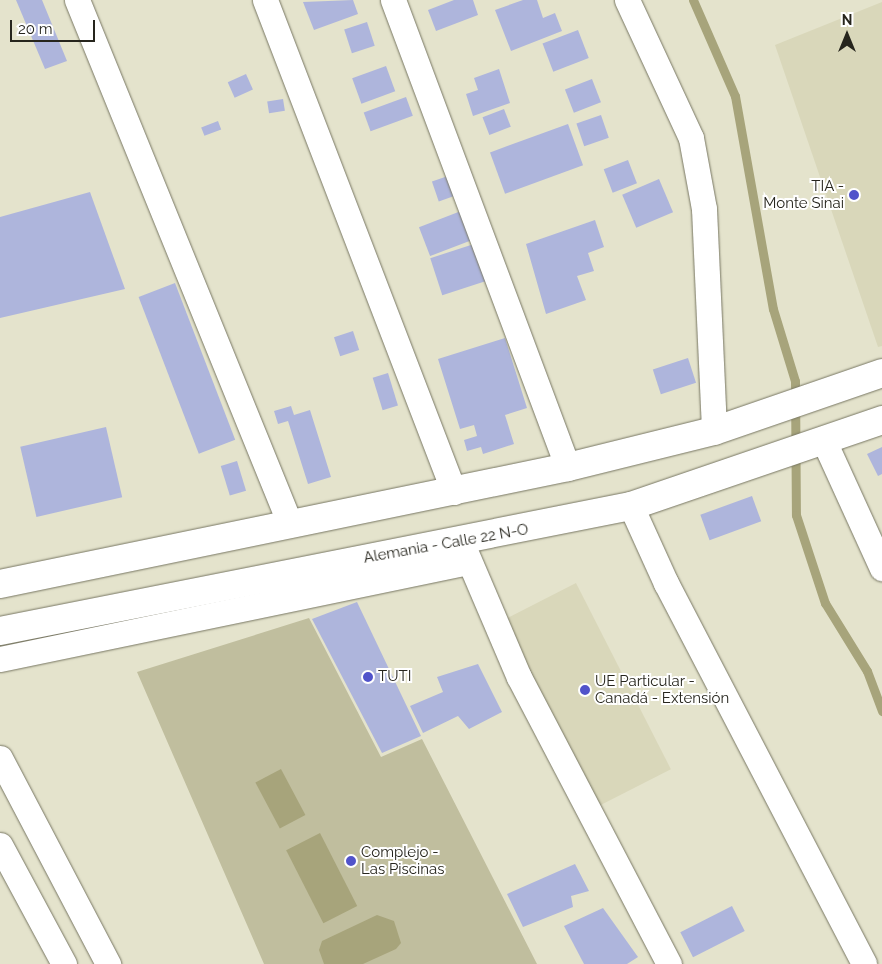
<!DOCTYPE html>
<html>
<head>
<meta charset="utf-8">
<style>
	body { margin:0 }
	#map { position:relative; width:882px; height:964px; overflow:hidden; background:#e4e3cc; font-family:Raleway,sans-serif }
	div>[style] { position:absolute }
	.built>* { inset:0; background:#d9d7ba; transform-origin:0 0 }
	.green>* { inset:0; background:#c0be9e }
	.water>* { inset:0; background:#a7a47b; transform-origin:0 0 }
	.stream>* { height:9px; margin:-4.5px; padding:0 4.5px; transform-origin:4.5px; border-radius:4.5px; background:#a7a47b }
	.building>* { inset:0; background:#aeb5dc; transform-origin:0 0 }
	.roads { filter:drop-shadow(0 0 1px #787763) drop-shadow(0 0 1px #787763) }
	.minor>* { height:25px; margin:-12.5px; padding:0 12.5px; transform-origin:12.5px; border-radius:12.5px; background:#fff }
	.tertiary>* { height:28px; margin:-14px; padding:0 14px; transform-origin:14px; border-radius:14px; background:#fff }
	.dots>* { width:14px; height:14px; translate:-50% -50%; box-sizing:border-box; border:2px solid #fff; border-radius:50% }
	span { translate:-50% -50%; white-space:nowrap; text-align:center; line-height:1.15; -webkit-text-stroke:4px #fff; paint-order:stroke }
	.poi-label { font-size:15px; color:#26251d }
	.right { translate:-100% -50%; text-align:right }
	.left { translate:0 -50%; text-align:left }
	.street-label { font-size:15px; color:#26251d }
	.north { position:absolute; left:822px; top:10px; width:50px; height:50px; -webkit-text-stroke:4px #fff; paint-order:stroke; rotate:0deg; font-size:14px; font-weight:700; line-height:20px; text-align:center; color:#26251d }
	.north::after { content:''; display:block; margin:auto; width:18px; height:22px; background:#26251d; clip-path:polygon(50% 0,100% 100%,50% 72%,0 100%) }
	.scale { position:absolute; left:10px; top:20px; width:85px; height:22px; box-sizing:border-box; border:2px solid #26251d; border-top:0; padding-left:6px; font-size:15px; line-height:18px; white-space:nowrap; color:#26251d; -webkit-text-stroke:4px #fff; paint-order:stroke }
</style>
</head>
<body>
<div id="map">
	<div class="built">
		<i style="clip-path:polygon(882px 2px,882px 346px,878px 347px,775px 45px)"></i>
		<i style="left:576px;top:583px;width:209px;height:81px;rotate:63deg"></i>
	</div>
	<div class="green">
		<i style="clip-path:polygon(309px 618px,381px 757px,422px 739px,537px 964px,264px 964px,137px 672px)"></i>
	</div>
	<div class="water">
		<i style="left:281px;top:769px;width:52px;height:29px;rotate:62deg"></i>
		<i style="left:320px;top:833px;width:82px;height:38px;rotate:63deg"></i>
		<i style="clip-path:polygon(377px 915px,394px 921px,401px 943px,396px 949px,363px 964px,324px 964px,319px 950px,322px 941px)"></i>
	</div>
	<div class="stream">
		<i style="left:693px;top:0;width:105px;rotate:66.4deg"></i>
		<i style="left:735px;top:96px;width:216px;rotate:79.9deg"></i>
		<i style="left:773px;top:309px;width:75px;rotate:73deg"></i>
		<i style="left:795px;top:381px;width:134px;rotate:89.6deg"></i>
		<i style="left:796px;top:515px;width:93px;rotate:71.8deg"></i>
		<i style="left:825px;top:603px;width:80px;rotate:58.3deg"></i>
		<i style="left:867px;top:671px;width:43px;rotate:69.4deg"></i>
	</div>
	<div class="building">
		<i style="clip-path:polygon(16px 0,42px 0,67px 61px,45px 69px)"></i>
		<i style="clip-path:polygon(353px 0,358px 14px,314px 30px,303px 2px)"></i>
		<i style="clip-path:polygon(454px 0,473px 0,478px 15px,436px 31px,428px 10px)"></i>
		<i style="clip-path:polygon(523px 0,537px 0,543px 18px,555px 13px,562px 31px,511px 51px,495px 10px)"></i>
		<i style="left:367px;top:22px;width:25px;height:24px;rotate:72deg"></i>
		<i style="left:578px;top:30px;width:30px;height:38px;rotate:69deg"></i>
		<i style="left:386px;top:66px;width:27px;height:36px;rotate:70deg"></i>
		<i style="clip-path:polygon(499px 69px,510px 103px,473px 116px,466px 94px,478px 90px,474px 78px)"></i>
		<i style="left:246px;top:74px;width:17px;height:20px;rotate:66deg"></i>
		<i style="left:592px;top:79px;width:25px;height:29px;rotate:69deg"></i>
		<i style="left:406px;top:97px;width:20px;height:45px;rotate:70deg"></i>
		<i style="left:283px;top:99px;width:12px;height:16px;rotate:81deg"></i>
		<i style="left:504px;top:109px;width:19px;height:23px;rotate:69deg"></i>
		<i style="left:601px;top:115px;width:24px;height:26px;rotate:71deg"></i>
		<i style="left:218px;top:121px;width:9px;height:18px;rotate:69deg"></i>
		<i style="left:568px;top:124px;width:44px;height:83px;rotate:70deg"></i>
		<i style="left:628px;top:160px;width:25px;height:26px;rotate:69deg"></i>
		<i style="left:448px;top:176px;width:21px;height:17px;rotate:71deg"></i>
		<i style="left:659px;top:179px;width:36px;height:40px;rotate:67deg"></i>
		<i style="clip-path:polygon(90px 192px,125px 289px,0 318px,0 217px)"></i>
		<i style="left:461px;top:211px;width:31px;height:45px;rotate:69deg"></i>
		<i style="clip-path:polygon(595px 220px,604px 247px,588px 253px,594px 271px,577px 276px,586px 300px,546px 314px,526px 244px)"></i>
		<i style="left:474px;top:244px;width:39px;height:46px;rotate:72deg"></i>
		<i style="left:175px;top:283px;width:168px;height:39px;rotate:69deg"></i>
		<i style="left:353px;top:331px;width:20px;height:20px;rotate:72deg"></i>
		<i style="clip-path:polygon(505px 338px,527px 408px,505px 415px,514px 444px,483px 454px,481px 447px,467px 451px,464px 440px,477px 436px,474px 425px,460px 429px,438px 359px)"></i>
		<i style="left:688px;top:358px;width:26px;height:37px;rotate:72deg"></i>
		<i style="left:388px;top:373px;width:34px;height:16px;rotate:73deg"></i>
		<i style="clip-path:polygon(291px 406px,294px 415px,310px 410px,331px 477px,308px 484px,288px 421px,278px 424px,274px 411px)"></i>
		<i style="left:106px;top:427px;width:72px;height:88px;rotate:77deg"></i>
		<i style="clip-path:polygon(882px 447px,882px 474px,878px 476px,867px 454px)"></i>
		<i style="left:237px;top:461px;width:31px;height:17px;rotate:73deg"></i>
		<i style="left:752px;top:496px;width:27px;height:55px;rotate:70deg"></i>
		<i style="clip-path:polygon(357px 602px,421px 736px,382px 753px,312px 619px)"></i>
		<i style="clip-path:polygon(478px 664px,502px 712px,469px 729px,458px 716px,423px 733px,410px 706px,443px 692px,437px 677px)"></i>
		<i style="clip-path:polygon(575px 864px,589px 891px,571px 896px,573px 907px,523px 927px,507px 894px)"></i>
		<i style="left:732px;top:906px;width:28px;height:58px;rotate:63deg"></i>
		<i style="clip-path:polygon(603px 908px,638px 957px,627px 964px,584px 964px,564px 926px)"></i>
	</div>
	<div class="roads">
		<div class="minor">
			<i style="left:77px;top:0;width:566px;rotate:67.88deg"></i>
			<i style="left:265px;top:0;width:527px;rotate:68.99deg"></i>
			<i style="left:393px;top:0;width:499px;rotate:69.5deg"></i>
			<i style="left:627px;top:0;width:152px;rotate:65.1deg"></i>
			<i style="left:691px;top:138px;width:72px;rotate:79.6deg"></i>
			<i style="left:704px;top:209px;width:222px;rotate:87.4deg"></i>
			<i style="left:824px;top:441px;width:140px;rotate:65.5deg"></i>
			<i style="left:631px;top:506px;width:85px;rotate:65.6deg"></i>
			<i style="left:666px;top:583px;width:429px;rotate:62.5deg"></i>
			<i style="left:463px;top:546px;width:142px;rotate:66.9deg"></i>
			<i style="left:519px;top:677px;width:324px;rotate:62.4deg"></i>
			<i style="left:0;top:659px;width:478px;rotate:-11.7deg"></i>
			<i style="left:0;top:758px;width:233px;rotate:62.3deg"></i>
			<i style="left:0;top:845px;width:135px;rotate:61.7deg"></i>
		</div>
		<div class="tertiary">
			<i style="left:0;top:584px;width:580px;rotate:-11.64deg"></i>
			<i style="left:568px;top:467px;width:150px;rotate:-13.9deg"></i>
			<i style="left:714px;top:431px;width:178px;rotate:-19deg"></i>
			<i style="left:0;top:631px;width:643px;rotate:-11.21deg"></i>
			<i style="left:631px;top:506px;width:265px;rotate:-18.9deg"></i>
		</div>
	</div>
	<div class="dots">
		<i style="left:854px;top:195px;background:#5153ca"></i>
		<i style="left:368px;top:677px;background:#5153ca"></i>
		<i style="left:585px;top:690px;background:#5153ca"></i>
		<i style="left:351px;top:861px;background:#5153ca"></i>
	</div>
	<div class="poi-label">
		<span class="right" style="left:844px;top:195px">TIA -<br>Monte Sinai</span>
		<span class="left" style="left:378px;top:677px">TUTI</span>
		<span class="left" style="left:595px;top:690px">UE Particular -<br>Canadá - Extensión</span>
		<span class="left" style="left:361px;top:861px">Complejo -<br>Las Piscinas</span>
	</div>
	<div class="street-label">
		<span style="left:446px;top:544px;rotate:-10deg">Alemania - Calle 22 N-O</span>
	</div>
	<div class="north">N</div>
	<div class="scale">20 m</div>
</div>
</body>
</html>
